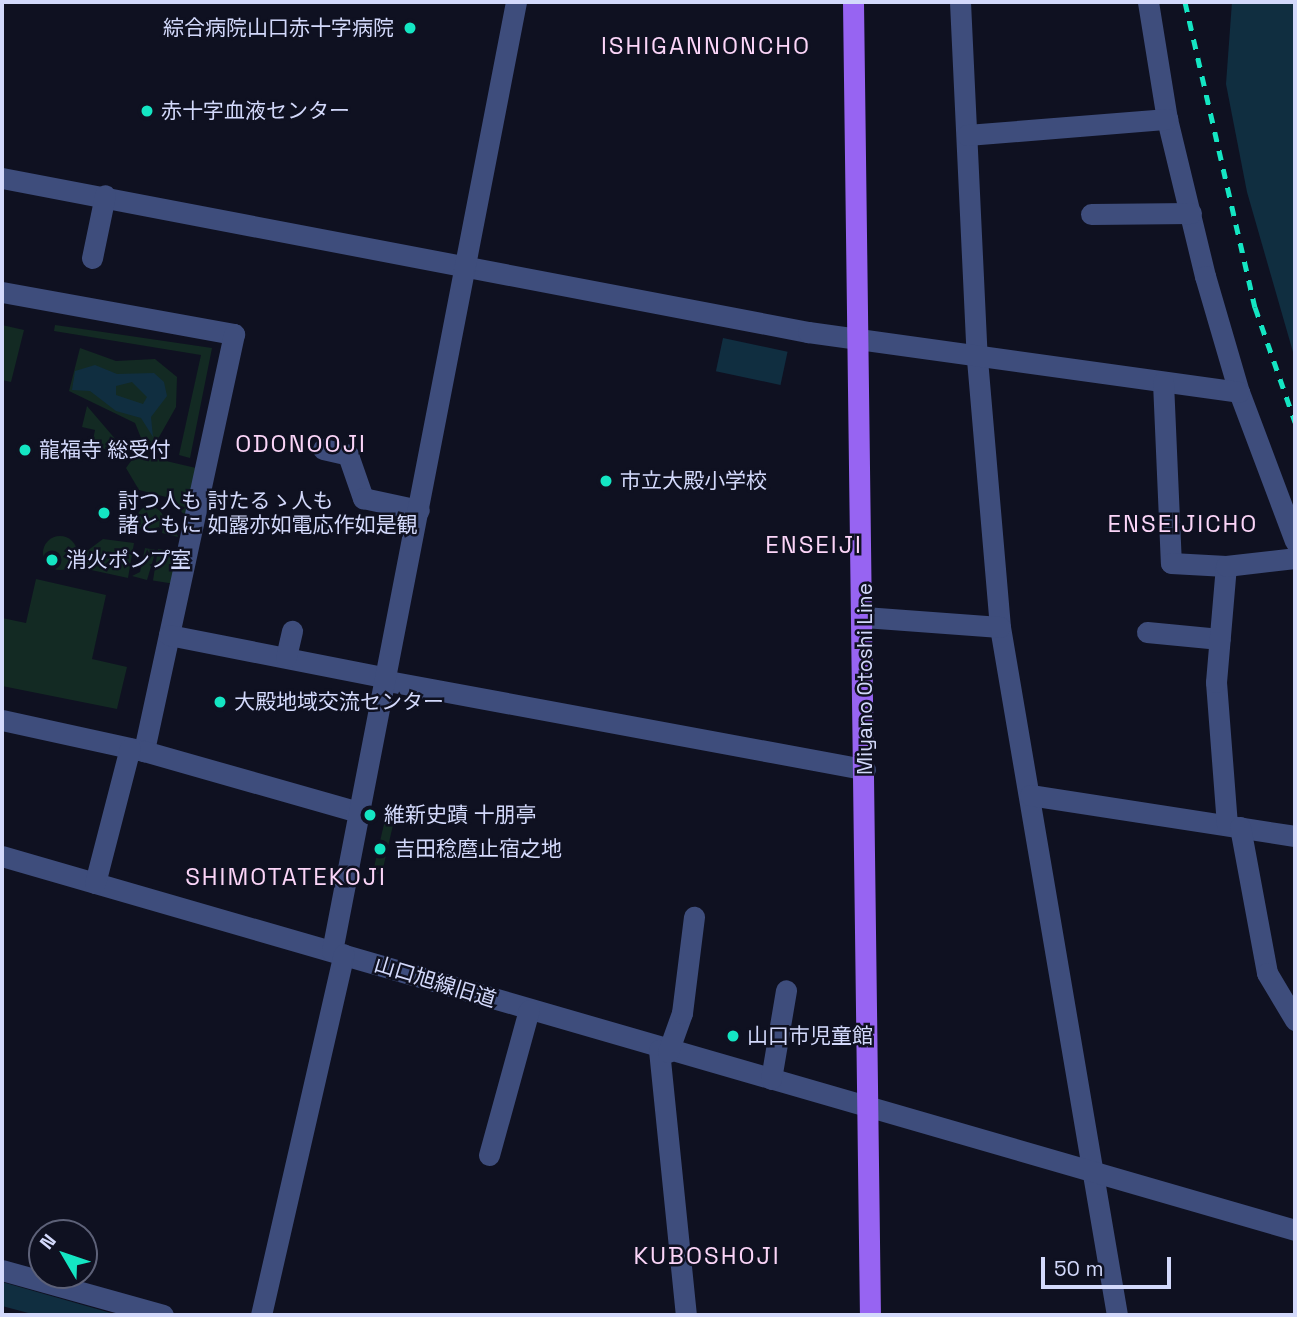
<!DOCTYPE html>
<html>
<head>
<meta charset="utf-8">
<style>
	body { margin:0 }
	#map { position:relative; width:1297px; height:1317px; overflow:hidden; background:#0f1121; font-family:"Space Grotesk","Noto Sans JP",sans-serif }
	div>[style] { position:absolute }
	.green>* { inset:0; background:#132a23; transform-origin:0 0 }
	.round { border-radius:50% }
	.water>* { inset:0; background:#102e40; transform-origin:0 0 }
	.minor>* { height:21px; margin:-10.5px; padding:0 10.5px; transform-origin:10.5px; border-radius:10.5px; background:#3e4d7c }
	.major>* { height:21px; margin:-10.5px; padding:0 10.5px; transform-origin:10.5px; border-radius:10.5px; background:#9764f2 }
	.rail>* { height:5px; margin-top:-2.5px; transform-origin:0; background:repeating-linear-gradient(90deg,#14e6c3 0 10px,transparent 0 19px) }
	.dots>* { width:19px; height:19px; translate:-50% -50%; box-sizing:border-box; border:4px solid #0f1121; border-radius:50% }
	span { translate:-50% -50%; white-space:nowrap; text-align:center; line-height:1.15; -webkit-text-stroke:5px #0f1121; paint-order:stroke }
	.poi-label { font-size:21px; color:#d3d9fb }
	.right { translate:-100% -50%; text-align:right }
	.left { translate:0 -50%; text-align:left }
	.street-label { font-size:21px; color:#d3d9fb }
	.quarter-label { font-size:24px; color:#fbd5f8; letter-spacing:2px }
	.frame { position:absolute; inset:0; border:4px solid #d3d9fb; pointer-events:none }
	.north { position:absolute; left:28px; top:1219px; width:70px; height:70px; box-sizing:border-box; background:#0f1121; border:2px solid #5d6178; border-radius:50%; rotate:309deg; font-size:19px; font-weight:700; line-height:28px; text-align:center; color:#d3d9fb }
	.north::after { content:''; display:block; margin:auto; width:24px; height:32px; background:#14e6c3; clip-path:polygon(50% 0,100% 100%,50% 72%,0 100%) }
	.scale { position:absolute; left:1041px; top:1257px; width:130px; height:32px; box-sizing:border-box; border:4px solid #d3d9fb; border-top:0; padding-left:9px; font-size:21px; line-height:24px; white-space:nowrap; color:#d3d9fb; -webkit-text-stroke:5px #0f1121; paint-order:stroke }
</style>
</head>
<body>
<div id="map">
	<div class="green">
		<i style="clip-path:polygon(2px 325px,24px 330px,11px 382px,2px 380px)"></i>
		<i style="clip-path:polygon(55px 325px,212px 348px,190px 458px,179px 455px,201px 355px,54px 331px)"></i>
		<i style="clip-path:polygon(80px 348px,116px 361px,155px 359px,177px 377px,176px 407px,154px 446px,143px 443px,135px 423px,69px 391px)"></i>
		<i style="clip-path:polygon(87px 406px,123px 448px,121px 454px,92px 445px,95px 430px,82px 427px)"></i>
		<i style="clip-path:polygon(136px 454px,196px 468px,186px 517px,170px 498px,139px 490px,126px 468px)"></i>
		<i class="round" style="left:137px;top:506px;width:26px;height:26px"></i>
		<i style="clip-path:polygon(166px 514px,171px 515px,178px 537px,162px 533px)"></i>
		<i class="round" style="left:43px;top:536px;width:34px;height:34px"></i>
		<i style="clip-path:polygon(103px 539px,134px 543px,128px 578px,82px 568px,87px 551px)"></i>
		<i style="clip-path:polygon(145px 548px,156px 550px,147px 580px,132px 576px,140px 572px)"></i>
		<i style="left:158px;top:549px;width:19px;height:32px;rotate:9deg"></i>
		<i style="clip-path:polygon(36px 579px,106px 595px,92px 659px,127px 667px,117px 709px,2px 686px,2px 618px,26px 623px)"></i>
		<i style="left:384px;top:824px;width:9px;height:50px;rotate:13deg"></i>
	</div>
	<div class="water">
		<i style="clip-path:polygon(1232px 2px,1295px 2px,1295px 359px,1247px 192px,1226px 84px)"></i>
		<i style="left:723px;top:338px;width:66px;height:34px;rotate:12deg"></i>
		<i style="clip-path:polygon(evenodd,95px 365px,117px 374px,154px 373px,164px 382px,167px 396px,151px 417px,153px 437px,141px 418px,116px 411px,90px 391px,72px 390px,75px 371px,95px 365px,132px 382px,147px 397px,143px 404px,116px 395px,116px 386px,132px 382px)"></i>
		<i style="clip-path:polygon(2px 1282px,118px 1315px,36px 1315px,2px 1306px)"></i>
	</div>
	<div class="minor">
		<i style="left:960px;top:2px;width:357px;rotate:87.3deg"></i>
		<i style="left:977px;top:359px;width:269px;rotate:85.1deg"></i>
		<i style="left:1000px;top:627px;width:698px;rotate:80.35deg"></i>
		<i style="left:1148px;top:2px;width:119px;rotate:80.8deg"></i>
		<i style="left:1167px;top:119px;width:162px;rotate:76.4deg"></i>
		<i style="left:1205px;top:276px;width:121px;rotate:73.7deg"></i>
		<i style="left:1239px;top:392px;width:159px;rotate:69.4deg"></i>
		<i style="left:967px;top:135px;width:201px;rotate:-4.6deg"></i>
		<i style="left:2px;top:178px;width:821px;rotate:10.82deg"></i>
		<i style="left:808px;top:332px;width:435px;rotate:7.9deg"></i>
		<i style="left:1091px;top:214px;width:100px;rotate:-0.6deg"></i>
		<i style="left:92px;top:258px;width:64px;rotate:-78.3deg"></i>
		<i style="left:2px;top:292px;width:236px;rotate:10.3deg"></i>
		<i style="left:234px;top:334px;width:427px;rotate:102.2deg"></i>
		<i style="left:1163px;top:382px;width:181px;rotate:87.5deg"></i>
		<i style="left:1171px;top:563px;width:55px;rotate:3.1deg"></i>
		<i style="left:323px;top:449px;width:26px;rotate:13deg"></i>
		<i style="left:348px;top:455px;width:46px;rotate:70.8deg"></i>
		<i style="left:363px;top:498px;width:57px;rotate:12.1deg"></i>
		<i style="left:864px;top:617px;width:136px;rotate:4.2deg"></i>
		<i style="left:1147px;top:632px;width:73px;rotate:5.5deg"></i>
		<i style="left:169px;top:635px;width:223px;rotate:11.1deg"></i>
		<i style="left:286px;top:657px;width:27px;rotate:-77deg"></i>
		<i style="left:388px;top:681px;width:485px;rotate:10.5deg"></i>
		<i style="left:2px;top:720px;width:145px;rotate:12.3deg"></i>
		<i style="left:144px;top:751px;width:227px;rotate:15.9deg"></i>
		<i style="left:1030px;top:795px;width:268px;rotate:8.8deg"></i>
		<i style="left:1227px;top:825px;width:143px;rotate:-94.4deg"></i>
		<i style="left:1216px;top:682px;width:116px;rotate:-85.1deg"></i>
		<i style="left:1226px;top:566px;width:69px;rotate:-6.6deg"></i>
		<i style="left:1240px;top:827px;width:148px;rotate:79.5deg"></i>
		<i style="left:1267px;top:973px;width:55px;rotate:59.2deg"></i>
		<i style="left:2px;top:856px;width:1346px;rotate:16.13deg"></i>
		<i style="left:95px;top:883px;width:139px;rotate:-75.5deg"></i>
		<i style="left:332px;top:951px;width:967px;rotate:-79.03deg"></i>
		<i style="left:659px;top:1050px;width:266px;rotate:84.2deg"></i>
		<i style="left:668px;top:1052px;width:41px;rotate:-70.3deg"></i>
		<i style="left:682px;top:1013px;width:97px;rotate:-82.9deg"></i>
		<i style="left:771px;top:1079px;width:90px;rotate:-80.4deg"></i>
		<i style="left:489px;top:1155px;width:150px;rotate:-74.6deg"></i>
		<i style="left:2px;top:1270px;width:167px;rotate:15.6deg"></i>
		<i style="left:261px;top:1315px;width:370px;rotate:-77.1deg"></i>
	</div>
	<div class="major">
		<i style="left:853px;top:2px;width:1313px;rotate:89.26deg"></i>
	</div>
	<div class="rail">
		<i style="left:1185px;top:2px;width:313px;rotate:77.1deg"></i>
		<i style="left:1255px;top:307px;width:122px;rotate:70.8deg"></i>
	</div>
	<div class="dots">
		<i style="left:410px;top:28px;background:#14e6c3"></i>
		<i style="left:147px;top:111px;background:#14e6c3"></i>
		<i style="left:25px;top:450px;background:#14e6c3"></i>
		<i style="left:606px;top:481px;background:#14e6c3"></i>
		<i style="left:104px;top:513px;background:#14e6c3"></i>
		<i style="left:52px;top:560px;background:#14e6c3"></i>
		<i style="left:220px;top:702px;background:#14e6c3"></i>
		<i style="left:370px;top:815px;background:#14e6c3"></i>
		<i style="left:380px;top:849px;background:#14e6c3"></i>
		<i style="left:733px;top:1036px;background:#14e6c3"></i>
	</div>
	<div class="poi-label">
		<span class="right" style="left:394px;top:28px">綜合病院山口赤十字病院</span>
		<span class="left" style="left:161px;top:111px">赤十字血液センター</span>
		<span class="left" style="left:39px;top:450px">龍福寺 総受付</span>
		<span class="left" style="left:620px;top:481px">市立大殿小学校</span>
		<span class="left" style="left:118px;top:513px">討つ人も 討たるゝ人も<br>諸ともに 如露亦如電応作如是観</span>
		<span class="left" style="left:66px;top:560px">消火ポンプ室</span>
		<span class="left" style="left:234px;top:702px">大殿地域交流センター</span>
		<span class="left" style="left:384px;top:815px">維新史蹟 十朋亭</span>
		<span class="left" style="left:394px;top:849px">吉田稔麿止宿之地</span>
		<span class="left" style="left:747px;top:1036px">山口市児童館</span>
	</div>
	<div class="street-label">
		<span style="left:865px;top:679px;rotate:-90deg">Miyano Otoshi Line</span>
		<span style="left:435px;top:982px;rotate:17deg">山口旭線旧道</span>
	</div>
	<div class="quarter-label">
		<span style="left:706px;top:46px">ISHIGANNONCHO</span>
		<span style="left:301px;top:444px">ODONOOJI</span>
		<span style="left:1183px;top:524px">ENSEIJICHO</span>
		<span style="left:814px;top:545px">ENSEIJI</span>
		<span style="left:286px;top:877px">SHIMOTATEKOJI</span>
		<span style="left:707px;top:1256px">KUBOSHOJI</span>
	</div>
	<div class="frame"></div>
	<div class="north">N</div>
	<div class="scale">50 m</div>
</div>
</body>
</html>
